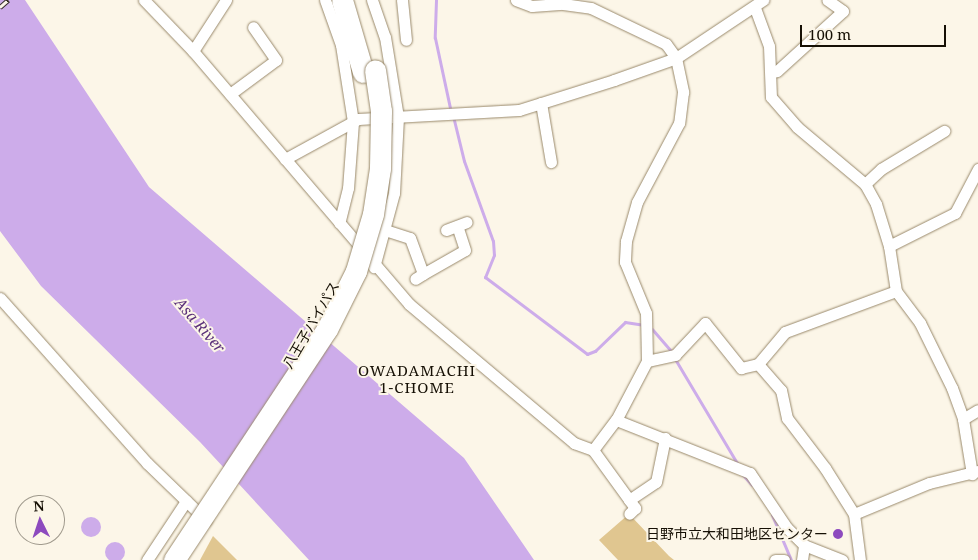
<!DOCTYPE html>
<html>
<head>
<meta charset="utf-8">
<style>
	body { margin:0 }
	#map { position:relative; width:978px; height:560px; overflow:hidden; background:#fcf6e8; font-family:"Noto Serif","Noto Sans JP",serif }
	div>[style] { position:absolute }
	.green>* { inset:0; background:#e0c690 }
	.water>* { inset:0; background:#cdacea }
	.round { border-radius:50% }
	.stream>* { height:3px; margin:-1.5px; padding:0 1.5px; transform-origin:1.5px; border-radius:1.5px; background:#cdacea }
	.roads { filter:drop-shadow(0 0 1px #99896b) drop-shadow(0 0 1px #99896b) }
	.street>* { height:11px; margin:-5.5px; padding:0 5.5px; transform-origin:5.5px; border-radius:5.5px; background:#fff }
	.highway>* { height:21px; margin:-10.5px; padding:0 10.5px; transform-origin:10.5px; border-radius:10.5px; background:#fff }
	.rail>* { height:5px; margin-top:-2.5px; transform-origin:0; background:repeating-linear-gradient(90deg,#fcf6e8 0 9px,#373126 0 18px); box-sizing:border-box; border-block:1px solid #373126 }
	.bridges { filter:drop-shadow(0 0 1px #99896b) drop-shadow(0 0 1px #99896b) }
	.highway-bridge>* { height:21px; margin:-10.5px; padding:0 10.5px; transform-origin:10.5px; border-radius:10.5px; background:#fff }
	.dots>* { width:14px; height:14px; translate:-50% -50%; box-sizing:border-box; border:2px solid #fcf6e8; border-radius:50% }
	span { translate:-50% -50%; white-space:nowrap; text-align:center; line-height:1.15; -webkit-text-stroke:4px #fcf6e8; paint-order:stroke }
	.street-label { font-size:14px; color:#161005 }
	.poi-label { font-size:14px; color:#161005 }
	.right { translate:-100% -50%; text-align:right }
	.water-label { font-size:15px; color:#5b317a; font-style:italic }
	.neighbourhood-label { font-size:15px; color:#161005; letter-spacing:1px }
	.north { position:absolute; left:15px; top:495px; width:50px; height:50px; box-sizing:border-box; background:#fcf6e8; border:1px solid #a09a8d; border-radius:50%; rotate:356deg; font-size:14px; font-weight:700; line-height:20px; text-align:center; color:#161005 }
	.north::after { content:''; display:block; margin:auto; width:18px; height:22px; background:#8d4abe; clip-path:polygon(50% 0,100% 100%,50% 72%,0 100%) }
	.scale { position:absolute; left:800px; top:25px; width:146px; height:22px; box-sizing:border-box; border:2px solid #161005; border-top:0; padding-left:6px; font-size:15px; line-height:18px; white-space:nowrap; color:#161005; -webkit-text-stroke:4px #fcf6e8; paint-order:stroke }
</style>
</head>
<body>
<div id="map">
	<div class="green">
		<i style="clip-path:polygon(629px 514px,669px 556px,674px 560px,618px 560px,599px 540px)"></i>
		<i style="clip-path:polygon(213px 536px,237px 560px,200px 560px)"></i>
	</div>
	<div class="water">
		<i style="clip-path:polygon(0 0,25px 0,149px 187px,464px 458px,534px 560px,309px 560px,200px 442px,41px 286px,0 231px)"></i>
		<i class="round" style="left:81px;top:517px;width:20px;height:20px"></i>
		<i class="round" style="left:105px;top:542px;width:20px;height:20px"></i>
	</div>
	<div class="stream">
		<i style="left:436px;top:0;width:38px;rotate:92deg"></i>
		<i style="left:435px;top:38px;width:72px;rotate:77.9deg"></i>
		<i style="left:453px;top:116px;width:46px;rotate:76.3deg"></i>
		<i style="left:464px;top:161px;width:85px;rotate:70.1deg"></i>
		<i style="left:493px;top:241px;width:14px;rotate:86deg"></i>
		<i style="left:494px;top:255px;width:24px;rotate:112deg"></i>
		<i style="left:485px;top:277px;width:128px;rotate:37deg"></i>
		<i style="left:587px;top:354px;width:9px;rotate:-21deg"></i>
		<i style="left:595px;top:351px;width:42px;rotate:-44deg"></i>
		<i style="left:625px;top:322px;width:18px;rotate:9deg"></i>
		<i style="left:652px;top:329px;width:32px;rotate:49deg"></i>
		<i style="left:675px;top:359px;width:121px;rotate:59.2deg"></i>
		<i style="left:743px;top:475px;width:13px;rotate:48deg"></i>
		<i style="left:772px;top:515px;width:49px;rotate:67.1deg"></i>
	</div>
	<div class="roads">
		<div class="street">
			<i style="left:144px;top:0;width:71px;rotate:46.1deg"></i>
			<i style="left:193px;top:51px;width:333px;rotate:49.5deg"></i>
			<i style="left:409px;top:304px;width:216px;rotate:40.1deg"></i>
			<i style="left:574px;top:443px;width:20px;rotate:20deg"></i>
			<i style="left:593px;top:450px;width:72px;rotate:54.1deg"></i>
			<i style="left:635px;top:508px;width:8px;rotate:135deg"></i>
			<i style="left:325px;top:0;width:48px;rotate:70.4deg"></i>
			<i style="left:341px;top:45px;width:78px;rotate:81.1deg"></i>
			<i style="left:353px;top:122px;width:66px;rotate:94.3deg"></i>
			<i style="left:348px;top:188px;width:36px;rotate:104deg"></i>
			<i style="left:372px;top:0;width:39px;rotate:71deg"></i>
			<i style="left:385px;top:37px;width:81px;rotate:80.8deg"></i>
			<i style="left:398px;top:117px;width:76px;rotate:93deg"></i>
			<i style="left:394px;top:193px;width:77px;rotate:105.1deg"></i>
			<i style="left:402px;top:0;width:40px;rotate:84.3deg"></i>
			<i style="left:516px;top:0;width:17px;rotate:21deg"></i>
			<i style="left:532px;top:6px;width:31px;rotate:-4deg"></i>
			<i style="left:563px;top:4px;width:28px;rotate:8deg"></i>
			<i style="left:591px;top:8px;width:83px;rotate:25.6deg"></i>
			<i style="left:666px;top:44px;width:17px;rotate:54deg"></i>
			<i style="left:676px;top:58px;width:35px;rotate:78deg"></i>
			<i style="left:683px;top:92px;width:31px;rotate:97deg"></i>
			<i style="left:679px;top:123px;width:89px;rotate:118deg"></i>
			<i style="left:637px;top:202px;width:41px;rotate:105.8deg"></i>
			<i style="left:626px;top:241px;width:21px;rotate:93deg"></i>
			<i style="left:625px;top:262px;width:55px;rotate:67.6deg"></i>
			<i style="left:646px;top:313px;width:48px;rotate:88.8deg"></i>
			<i style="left:647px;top:361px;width:67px;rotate:117.7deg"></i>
			<i style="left:755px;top:8px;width:40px;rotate:69.8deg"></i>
			<i style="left:769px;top:46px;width:51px;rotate:87.8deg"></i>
			<i style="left:771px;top:97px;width:40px;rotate:49deg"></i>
			<i style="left:797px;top:127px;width:89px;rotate:40deg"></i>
			<i style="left:865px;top:184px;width:23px;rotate:61deg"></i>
			<i style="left:876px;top:204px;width:44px;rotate:72.8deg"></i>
			<i style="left:889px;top:246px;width:46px;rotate:81.2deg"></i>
			<i style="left:896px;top:291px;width:40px;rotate:53deg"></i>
			<i style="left:920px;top:323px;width:72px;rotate:63.8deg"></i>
			<i style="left:952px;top:388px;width:33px;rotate:70deg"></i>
			<i style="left:963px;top:419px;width:56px;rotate:80.7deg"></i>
			<i style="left:193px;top:51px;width:61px;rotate:-57.1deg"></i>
			<i style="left:772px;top:72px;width:5px;rotate:-11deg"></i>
			<i style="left:777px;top:71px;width:89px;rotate:-42.3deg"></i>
			<i style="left:843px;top:11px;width:19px;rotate:-145deg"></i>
			<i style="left:230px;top:94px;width:57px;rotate:-36.5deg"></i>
			<i style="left:276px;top:60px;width:40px;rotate:-124.9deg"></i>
			<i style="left:541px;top:103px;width:60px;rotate:80.4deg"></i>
			<i style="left:285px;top:159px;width:83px;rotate:-28.7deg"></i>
			<i style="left:358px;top:119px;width:161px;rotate:-3.2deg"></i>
			<i style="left:519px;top:110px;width:100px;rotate:-17.5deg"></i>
			<i style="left:614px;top:80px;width:66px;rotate:-19.5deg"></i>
			<i style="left:676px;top:58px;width:105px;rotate:-33.7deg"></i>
			<i style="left:865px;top:184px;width:22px;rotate:-43deg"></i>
			<i style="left:881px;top:169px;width:74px;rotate:-31.1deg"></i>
			<i style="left:385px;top:230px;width:26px;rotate:18deg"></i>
			<i style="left:410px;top:238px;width:38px;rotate:70deg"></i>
			<i style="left:423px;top:274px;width:9px;rotate:148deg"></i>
			<i style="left:446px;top:230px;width:22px;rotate:-21deg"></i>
			<i style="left:889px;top:246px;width:74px;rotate:-26.6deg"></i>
			<i style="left:955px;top:213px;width:50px;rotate:-62.4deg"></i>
			<i style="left:423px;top:274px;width:48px;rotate:-29.7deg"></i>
			<i style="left:465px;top:250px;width:25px;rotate:-108deg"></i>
			<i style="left:0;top:298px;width:221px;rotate:48.3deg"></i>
			<i style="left:147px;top:463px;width:82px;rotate:44deg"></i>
			<i style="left:647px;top:361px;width:29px;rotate:-12deg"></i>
			<i style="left:675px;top:355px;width:44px;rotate:-46.8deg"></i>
			<i style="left:705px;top:323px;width:58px;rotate:51.3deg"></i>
			<i style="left:741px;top:368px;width:17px;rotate:-13deg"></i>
			<i style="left:758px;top:364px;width:35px;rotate:49deg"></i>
			<i style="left:781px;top:390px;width:29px;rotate:78deg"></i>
			<i style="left:787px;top:418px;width:63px;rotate:52.8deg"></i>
			<i style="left:825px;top:468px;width:54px;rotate:57.8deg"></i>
			<i style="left:854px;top:514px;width:46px;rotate:82.6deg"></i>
			<i style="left:758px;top:364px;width:42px;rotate:-49.8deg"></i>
			<i style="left:785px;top:332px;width:118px;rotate:-20.3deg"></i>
			<i style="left:963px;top:419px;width:17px;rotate:-31deg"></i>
			<i style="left:593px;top:450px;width:38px;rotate:-53deg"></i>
			<i style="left:616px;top:420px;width:144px;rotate:21.6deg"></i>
			<i style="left:750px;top:473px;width:66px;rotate:56.1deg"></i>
			<i style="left:787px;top:528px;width:24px;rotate:45deg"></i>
			<i style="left:804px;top:545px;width:41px;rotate:21.5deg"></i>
			<i style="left:629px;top:500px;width:32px;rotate:-34deg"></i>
			<i style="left:656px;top:482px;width:45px;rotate:-78.4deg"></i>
			<i style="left:854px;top:514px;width:81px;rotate:-22.5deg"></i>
			<i style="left:929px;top:483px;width:50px;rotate:-13.8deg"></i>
			<i style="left:147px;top:560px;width:71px;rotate:-56.5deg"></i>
			<i style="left:775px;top:560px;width:9px"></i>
			<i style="left:802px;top:560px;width:15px;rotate:-82deg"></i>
		</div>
		<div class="highway">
			<i style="left:342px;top:0;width:75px;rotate:73.7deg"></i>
		</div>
	</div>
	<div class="rail">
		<i style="left:0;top:7px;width:11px;rotate:-41deg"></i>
	</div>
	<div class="bridges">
		<div class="highway-bridge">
			<i style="left:174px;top:560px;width:277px;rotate:-56.5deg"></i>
			<i style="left:327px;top:329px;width:65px;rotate:-63.4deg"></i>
			<i style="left:356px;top:271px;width:59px;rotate:-73.4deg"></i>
			<i style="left:373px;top:214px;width:47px;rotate:-81.3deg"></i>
			<i style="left:380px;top:168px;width:57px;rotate:-89deg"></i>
			<i style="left:381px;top:111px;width:41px;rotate:-98.3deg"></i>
		</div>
	</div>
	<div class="dots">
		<i style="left:838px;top:534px;background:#8d4abe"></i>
	</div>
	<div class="street-label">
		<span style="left:311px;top:325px;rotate:-60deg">八王子バイパス</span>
	</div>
	<div class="poi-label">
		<span class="right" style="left:828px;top:534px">日野市立大和田地区センター</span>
	</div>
	<div class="water-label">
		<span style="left:200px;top:325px;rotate:49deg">Asa River</span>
	</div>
	<div class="neighbourhood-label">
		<span style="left:417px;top:379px">OWADAMACHI<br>1-CHOME</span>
	</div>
	<div class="north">N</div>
	<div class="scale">100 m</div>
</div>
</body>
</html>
